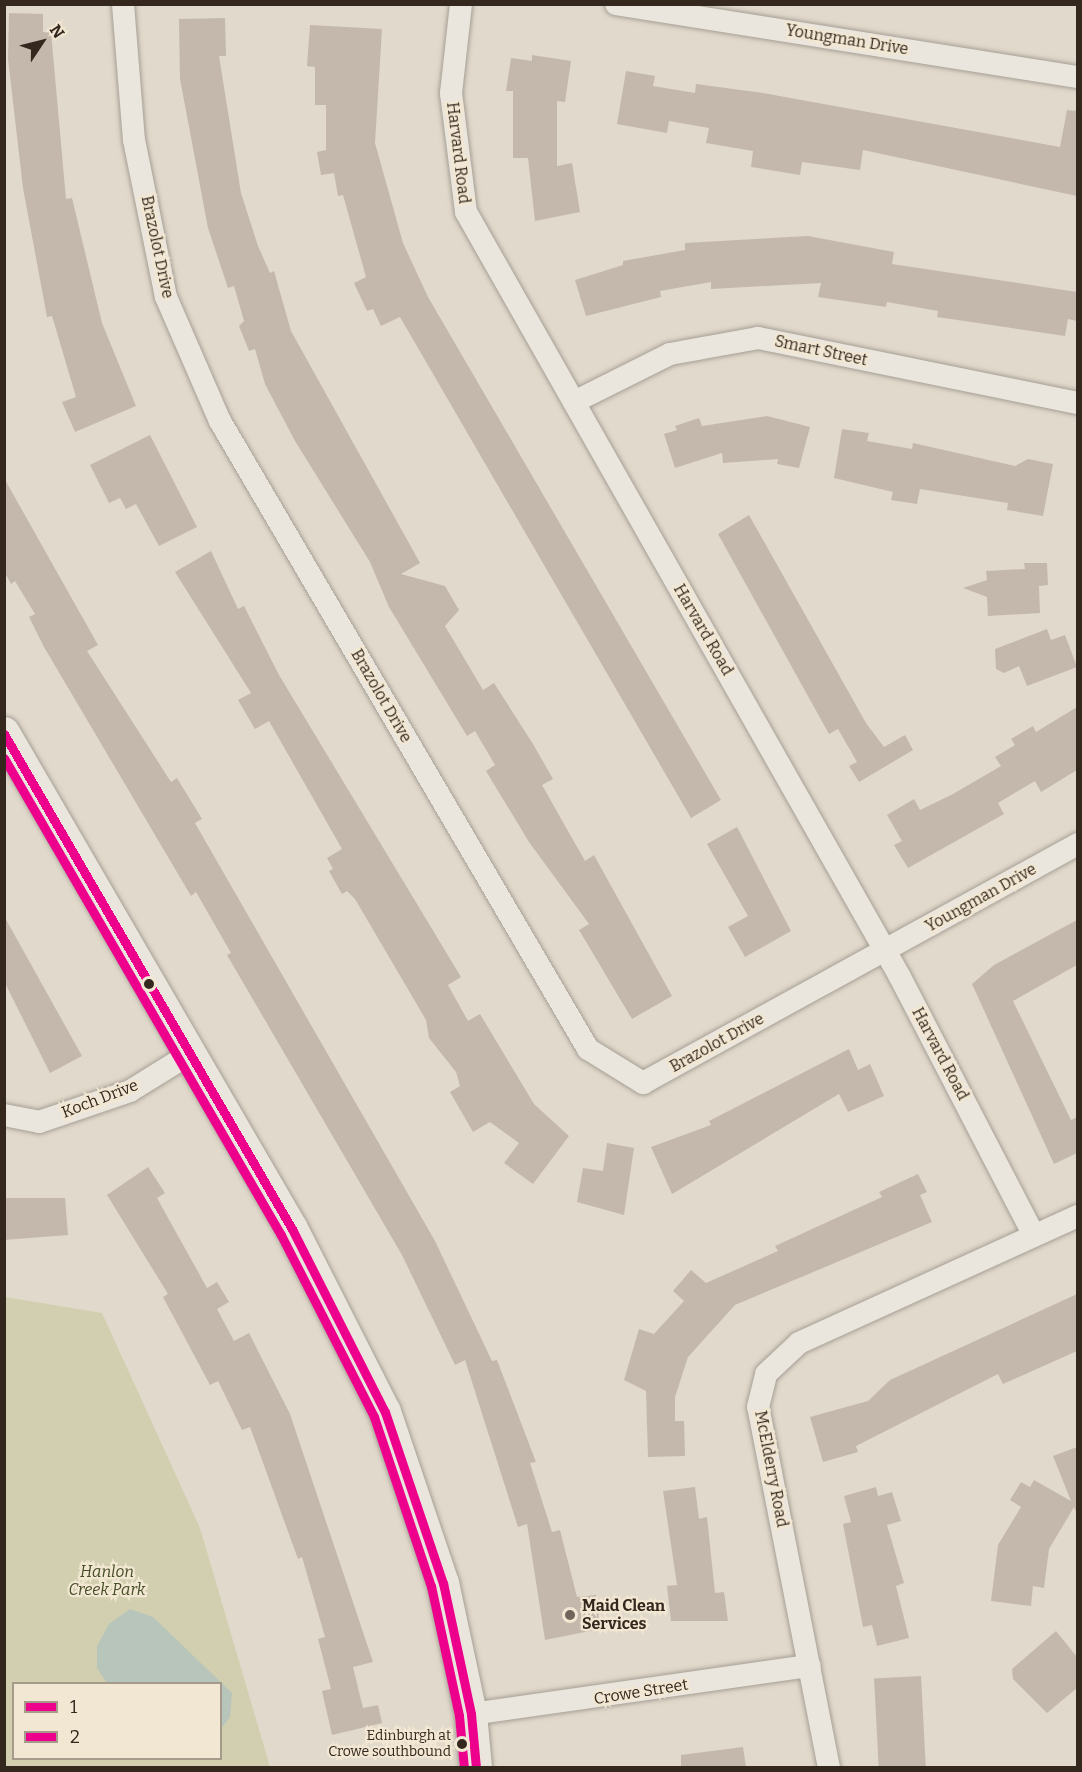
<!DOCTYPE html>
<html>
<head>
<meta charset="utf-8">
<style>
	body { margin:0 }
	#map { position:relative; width:1082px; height:1772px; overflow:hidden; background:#e1d9cb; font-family:Bitter,serif }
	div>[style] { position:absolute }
	.green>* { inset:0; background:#d1cfaf }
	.water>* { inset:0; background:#b7c5bb }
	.building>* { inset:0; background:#c4b8ad; transform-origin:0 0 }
	.roads { filter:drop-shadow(0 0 2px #a69f95) drop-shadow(0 0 2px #a69f95) }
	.street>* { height:22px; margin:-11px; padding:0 11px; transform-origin:11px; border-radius:11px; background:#eae5dd }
	.secondary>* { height:32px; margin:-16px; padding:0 16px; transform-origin:16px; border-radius:16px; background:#eae5dd }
	.bus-1>* { height:9px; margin:-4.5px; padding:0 4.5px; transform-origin:4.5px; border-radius:4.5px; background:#ec008c }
	.bus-2>* { height:9px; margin:-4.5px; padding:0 4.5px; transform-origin:4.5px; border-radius:4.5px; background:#ec008c }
	.dots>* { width:16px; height:16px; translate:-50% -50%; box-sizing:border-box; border:3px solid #f2e7d2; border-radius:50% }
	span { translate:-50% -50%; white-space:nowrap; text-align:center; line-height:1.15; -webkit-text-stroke:4.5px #f2e7d2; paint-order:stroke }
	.bus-label { font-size:14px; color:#33271e }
	.right { translate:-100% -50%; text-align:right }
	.street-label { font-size:16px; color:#33271e }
	.park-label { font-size:16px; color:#464e27; font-style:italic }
	.poi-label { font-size:16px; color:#33271e; font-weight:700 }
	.left { translate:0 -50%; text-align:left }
	.frame { position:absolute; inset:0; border:6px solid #33271e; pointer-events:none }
	.legend { position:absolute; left:12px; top:1682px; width:210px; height:78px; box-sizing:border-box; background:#f2e7d2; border:2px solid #a69a8a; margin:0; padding:8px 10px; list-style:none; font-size:18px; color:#33271e }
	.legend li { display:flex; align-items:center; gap:12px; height:30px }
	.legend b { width:30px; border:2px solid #a69a8a }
	.north { position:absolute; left:12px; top:12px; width:60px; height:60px; -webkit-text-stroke:4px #f2e7d2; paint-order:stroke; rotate:55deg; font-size:16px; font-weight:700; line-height:24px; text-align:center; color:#33271e }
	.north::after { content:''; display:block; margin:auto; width:21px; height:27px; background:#33271e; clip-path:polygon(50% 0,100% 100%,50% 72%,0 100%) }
</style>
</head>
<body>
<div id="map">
	<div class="green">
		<i style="clip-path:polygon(evenodd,5px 1297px,102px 1313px,200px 1528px,270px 1767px,5px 1767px,5px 1297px,14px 1684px,220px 1684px,220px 1758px,14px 1758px,14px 1684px)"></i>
	</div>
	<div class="water">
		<i style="clip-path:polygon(130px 1609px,153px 1617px,232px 1693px,230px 1717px,221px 1729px,220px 1684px,107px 1683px,97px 1668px,97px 1646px,109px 1624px)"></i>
	</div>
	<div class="building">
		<i style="clip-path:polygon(9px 13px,43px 14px,43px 32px,51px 32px,66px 199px,72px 198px,102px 323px,136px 406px,75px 432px,62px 402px,76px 397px,52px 316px,47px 317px,23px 188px,8px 59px)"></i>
		<i style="clip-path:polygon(225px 18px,226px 56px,219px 56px,241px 193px,258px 246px,270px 273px,274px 271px,291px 331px,420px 563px,401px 574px,445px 586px,459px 610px,445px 626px,483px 690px,494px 683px,533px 744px,553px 779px,542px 785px,585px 861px,594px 855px,672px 996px,632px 1019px,579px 930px,589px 924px,529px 842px,486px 771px,495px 765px,475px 731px,467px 736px,389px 607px,370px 562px,295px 441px,265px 384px,255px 349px,249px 351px,239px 326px,244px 321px,234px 286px,228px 288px,208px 228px,180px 79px,179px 19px)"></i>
		<i style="clip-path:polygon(310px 25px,382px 29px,375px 143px,403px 243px,428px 297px,721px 800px,691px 818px,400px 317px,381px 326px,373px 309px,367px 311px,354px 283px,366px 277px,343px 195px,338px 196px,334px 173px,321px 175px,317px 152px,326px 150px,326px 105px,315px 105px,315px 67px,307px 66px)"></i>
		<i style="clip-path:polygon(532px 55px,571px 61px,565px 102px,557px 101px,557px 166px,572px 163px,580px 212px,535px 221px,528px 158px,513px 158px,513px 91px,506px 91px,511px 58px,532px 61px)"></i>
		<i style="clip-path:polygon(626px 71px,655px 76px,653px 86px,695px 93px,696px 84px,763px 93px,1060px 147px,1067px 110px,1077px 111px,1077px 196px,863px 150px,860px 170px,802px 162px,800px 175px,751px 167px,753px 151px,706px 143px,709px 128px,669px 121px,667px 133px,617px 124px)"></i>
		<i style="clip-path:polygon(808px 236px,894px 252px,892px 264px,1077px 292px,1077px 321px,1068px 319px,1065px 336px,937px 317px,938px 311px,887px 302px,886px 307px,818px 297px,821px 283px,711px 289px,711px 282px,660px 291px,661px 297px,586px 316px,575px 280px,623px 265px,623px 261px,685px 250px,685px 243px)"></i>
		<i style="clip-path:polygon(767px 416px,810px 427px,799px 468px,777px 464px,778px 459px,723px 463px,722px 453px,675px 468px,664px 434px,677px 430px,675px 426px,699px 418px,702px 426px)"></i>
		<i style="clip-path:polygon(842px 429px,869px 433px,867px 441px,912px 449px,913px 443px,1015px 466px,1028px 459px,1053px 464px,1043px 516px,1007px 510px,1008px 503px,920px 489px,917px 504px,891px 500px,893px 492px,834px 478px)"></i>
		<i style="clip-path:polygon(150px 435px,197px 527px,159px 546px,136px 504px,126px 509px,120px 498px,109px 503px,90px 465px)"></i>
		<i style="clip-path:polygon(4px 478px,98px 645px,87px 651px,171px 782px,177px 778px,202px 819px,195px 823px,435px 1241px,492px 1361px,497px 1360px,536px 1462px,530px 1463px,552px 1532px,560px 1530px,577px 1597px,596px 1595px,600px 1629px,545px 1640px,527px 1524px,518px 1527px,465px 1360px,455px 1365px,402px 1255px,227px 955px,231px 953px,196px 892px,191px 896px,44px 647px,29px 617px,35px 614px,15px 581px,11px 584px,4px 571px)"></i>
		<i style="clip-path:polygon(749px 515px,866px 723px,884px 747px,905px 735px,913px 750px,859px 782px,849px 766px,857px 762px,838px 729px,829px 734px,718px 534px)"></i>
		<i style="clip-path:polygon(211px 551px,238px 609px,244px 606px,279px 675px,461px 977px,448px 985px,468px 1021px,480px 1014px,534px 1104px,569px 1136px,533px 1184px,504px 1163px,519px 1143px,490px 1122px,473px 1132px,450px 1092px,460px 1086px,456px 1072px,429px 1038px,426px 1020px,355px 899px,347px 891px,342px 894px,329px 871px,333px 869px,327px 858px,342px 849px,269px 721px,255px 729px,238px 700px,251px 693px,175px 572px)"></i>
		<i style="clip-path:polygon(1024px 563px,1047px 563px,1048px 585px,1039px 586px,1040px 613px,988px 616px,987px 597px,963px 588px,987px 580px,986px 571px,1025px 569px)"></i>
		<i style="clip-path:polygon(1047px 629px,1051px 640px,1065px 635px,1077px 667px,1027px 686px,1019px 666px,1004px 673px,996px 669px,995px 649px)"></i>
		<i style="clip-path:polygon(1077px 707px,1077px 770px,1041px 792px,1035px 781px,998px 803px,1004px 814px,908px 868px,894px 845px,902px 841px,887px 815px,914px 799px,920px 810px,953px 794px,1001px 766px,995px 757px,1015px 745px,1011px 739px,1033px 726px,1036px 732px)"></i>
		<i style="clip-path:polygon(737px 827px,791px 931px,745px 957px,728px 927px,748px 916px,707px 844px)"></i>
		<i style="clip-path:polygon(4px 916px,82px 1056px,50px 1073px,4px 981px)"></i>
		<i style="clip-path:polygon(1077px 920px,1077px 965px,1013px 1001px,1071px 1120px,1077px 1117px,1077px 1153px,1054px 1164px,972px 984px,994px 965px)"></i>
		<i style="clip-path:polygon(849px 1049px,858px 1070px,870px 1064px,884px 1096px,848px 1112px,839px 1094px,672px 1194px,651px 1147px,711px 1125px,709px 1121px)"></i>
		<i style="clip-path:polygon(607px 1143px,634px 1148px,624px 1215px,577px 1202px,583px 1168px,603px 1171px)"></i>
		<i style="clip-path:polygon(148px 1167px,165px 1193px,157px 1198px,207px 1288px,217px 1282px,229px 1302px,217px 1309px,234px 1341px,249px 1333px,290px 1414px,373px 1662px,353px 1667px,363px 1708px,378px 1705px,382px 1723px,332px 1735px,322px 1691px,331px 1689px,318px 1639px,325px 1637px,302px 1557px,298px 1559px,250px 1427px,242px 1430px,218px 1381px,210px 1385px,163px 1297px,168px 1294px,107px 1195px)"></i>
		<i style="clip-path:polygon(918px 1174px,927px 1192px,920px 1195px,932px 1222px,735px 1305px,688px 1357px,675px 1397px,675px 1421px,684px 1421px,685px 1456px,648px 1457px,646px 1391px,624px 1380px,639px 1329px,654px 1334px,684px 1301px,673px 1291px,691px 1270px,706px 1283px,778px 1251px,775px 1246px,882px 1197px,879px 1192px)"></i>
		<i style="clip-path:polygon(4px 1198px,65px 1198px,68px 1235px,4px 1240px)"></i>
		<i style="clip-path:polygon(1077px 1294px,1077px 1351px,1003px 1384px,998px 1374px,856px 1446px,858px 1452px,823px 1462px,810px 1417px,868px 1401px,890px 1380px)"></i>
		<i style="clip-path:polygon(1077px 1447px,1077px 1514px,1074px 1507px,1049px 1549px,1044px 1588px,1033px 1586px,1031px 1606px,991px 1601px,998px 1545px,1021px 1507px,1010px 1500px,1021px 1482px,1030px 1487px,1034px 1480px,1071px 1501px,1053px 1456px)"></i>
		<i style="clip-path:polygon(695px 1487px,699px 1519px,707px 1517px,715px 1593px,724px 1592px,728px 1621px,671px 1621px,667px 1586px,677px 1585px,663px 1491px)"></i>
		<i style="clip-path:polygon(876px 1487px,878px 1496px,892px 1492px,901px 1521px,887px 1525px,904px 1583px,896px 1586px,909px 1638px,877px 1646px,872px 1625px,863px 1627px,843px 1524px,851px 1522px,844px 1496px)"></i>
		<i style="clip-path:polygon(1056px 1631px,1077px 1657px,1077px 1688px,1047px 1713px,1013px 1679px,1012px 1669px)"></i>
		<i style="left:921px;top:1676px;width:91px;height:47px;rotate:87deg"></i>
		<i style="clip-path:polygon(743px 1747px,746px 1767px,681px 1767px,681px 1755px)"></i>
	</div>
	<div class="roads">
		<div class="street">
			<i style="left:123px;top:4px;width:136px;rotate:85.4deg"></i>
			<i style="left:134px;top:140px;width:160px;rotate:78.5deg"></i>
			<i style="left:166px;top:297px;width:135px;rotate:66.5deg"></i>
			<i style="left:220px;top:421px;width:728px;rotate:59.63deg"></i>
			<i style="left:588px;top:1049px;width:65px;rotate:31.7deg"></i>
			<i style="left:643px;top:1083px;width:496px;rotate:-28.8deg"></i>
			<i style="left:461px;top:4px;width:90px;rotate:96.4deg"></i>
			<i style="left:451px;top:93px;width:120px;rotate:82.8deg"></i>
			<i style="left:466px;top:212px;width:880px;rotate:60.43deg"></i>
			<i style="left:900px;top:977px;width:291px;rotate:62.6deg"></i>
			<i style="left:616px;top:4px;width:468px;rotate:9deg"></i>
			<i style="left:574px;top:402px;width:107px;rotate:-26.6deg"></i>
			<i style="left:670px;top:354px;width:89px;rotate:-10.3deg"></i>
			<i style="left:758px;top:338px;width:327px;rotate:11.5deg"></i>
			<i style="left:4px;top:1115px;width:36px;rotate:11deg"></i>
			<i style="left:39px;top:1122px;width:96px;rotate:-18.8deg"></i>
			<i style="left:130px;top:1091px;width:70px;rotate:-31.7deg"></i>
			<i style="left:471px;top:1714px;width:342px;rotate:-8.1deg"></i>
			<i style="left:829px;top:1768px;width:368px;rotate:-101.1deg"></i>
			<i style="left:758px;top:1407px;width:34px;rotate:-76deg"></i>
			<i style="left:766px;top:1374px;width:45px;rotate:-43.2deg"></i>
			<i style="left:799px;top:1343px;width:307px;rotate:-24.5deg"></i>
		</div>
		<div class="secondary">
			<i style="left:4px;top:733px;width:574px;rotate:59.86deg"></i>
			<i style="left:292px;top:1229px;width:205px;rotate:63.1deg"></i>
			<i style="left:385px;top:1412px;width:181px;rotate:71.3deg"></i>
			<i style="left:443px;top:1583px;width:134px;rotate:77.9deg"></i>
			<i style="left:471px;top:1714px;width:54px;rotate:84.7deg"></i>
		</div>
	</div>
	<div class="bus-1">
		<i style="left:4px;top:734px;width:573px;rotate:59.81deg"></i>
		<i style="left:292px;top:1229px;width:205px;rotate:63.1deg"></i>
		<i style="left:385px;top:1412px;width:181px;rotate:71.3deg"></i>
		<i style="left:443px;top:1583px;width:134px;rotate:77.9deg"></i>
		<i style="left:471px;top:1714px;width:54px;rotate:84.7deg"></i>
	</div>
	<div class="bus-2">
		<i style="left:4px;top:758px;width:552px;rotate:59.86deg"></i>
		<i style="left:281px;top:1235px;width:204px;rotate:62.9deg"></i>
		<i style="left:374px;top:1417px;width:178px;rotate:71.4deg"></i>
		<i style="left:431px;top:1586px;width:133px;rotate:77.8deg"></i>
		<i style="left:459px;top:1716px;width:52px;rotate:84.5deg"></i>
	</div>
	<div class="dots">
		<i style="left:149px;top:984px;background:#33271e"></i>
		<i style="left:570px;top:1615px;background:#70655b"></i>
		<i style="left:462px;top:1744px;background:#33271e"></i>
	</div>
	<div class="bus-label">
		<span class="right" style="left:451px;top:1744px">Edinburgh at<br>Crowe southbound</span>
	</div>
	<div class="street-label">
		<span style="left:847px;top:40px;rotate:9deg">Youngman Drive</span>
		<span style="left:458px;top:153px;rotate:83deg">Harvard Road</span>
		<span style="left:157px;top:247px;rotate:78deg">Brazolot Drive</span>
		<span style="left:821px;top:351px;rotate:12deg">Smart Street</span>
		<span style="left:703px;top:630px;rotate:60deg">Harvard Road</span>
		<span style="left:381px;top:696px;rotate:60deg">Brazolot Drive</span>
		<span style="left:981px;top:898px;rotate:-29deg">Youngman Drive</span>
		<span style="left:717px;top:1043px;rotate:-29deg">Brazolot Drive</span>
		<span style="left:940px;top:1054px;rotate:62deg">Harvard Road</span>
		<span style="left:100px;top:1099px;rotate:-21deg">Koch Drive</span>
		<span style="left:771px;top:1469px;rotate:79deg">McElderry Road</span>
		<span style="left:641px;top:1692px;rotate:-9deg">Crowe Street</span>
	</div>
	<div class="park-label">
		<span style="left:107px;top:1581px">Hanlon<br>Creek Park</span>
	</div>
	<div class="poi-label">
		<span class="left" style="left:582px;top:1615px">Maid Clean<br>Services</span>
	</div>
	<div class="frame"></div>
	<ul class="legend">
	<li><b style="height:8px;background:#ec008c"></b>1</li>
	<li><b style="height:8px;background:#ec008c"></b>2</li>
	</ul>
	<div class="north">N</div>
</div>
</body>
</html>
